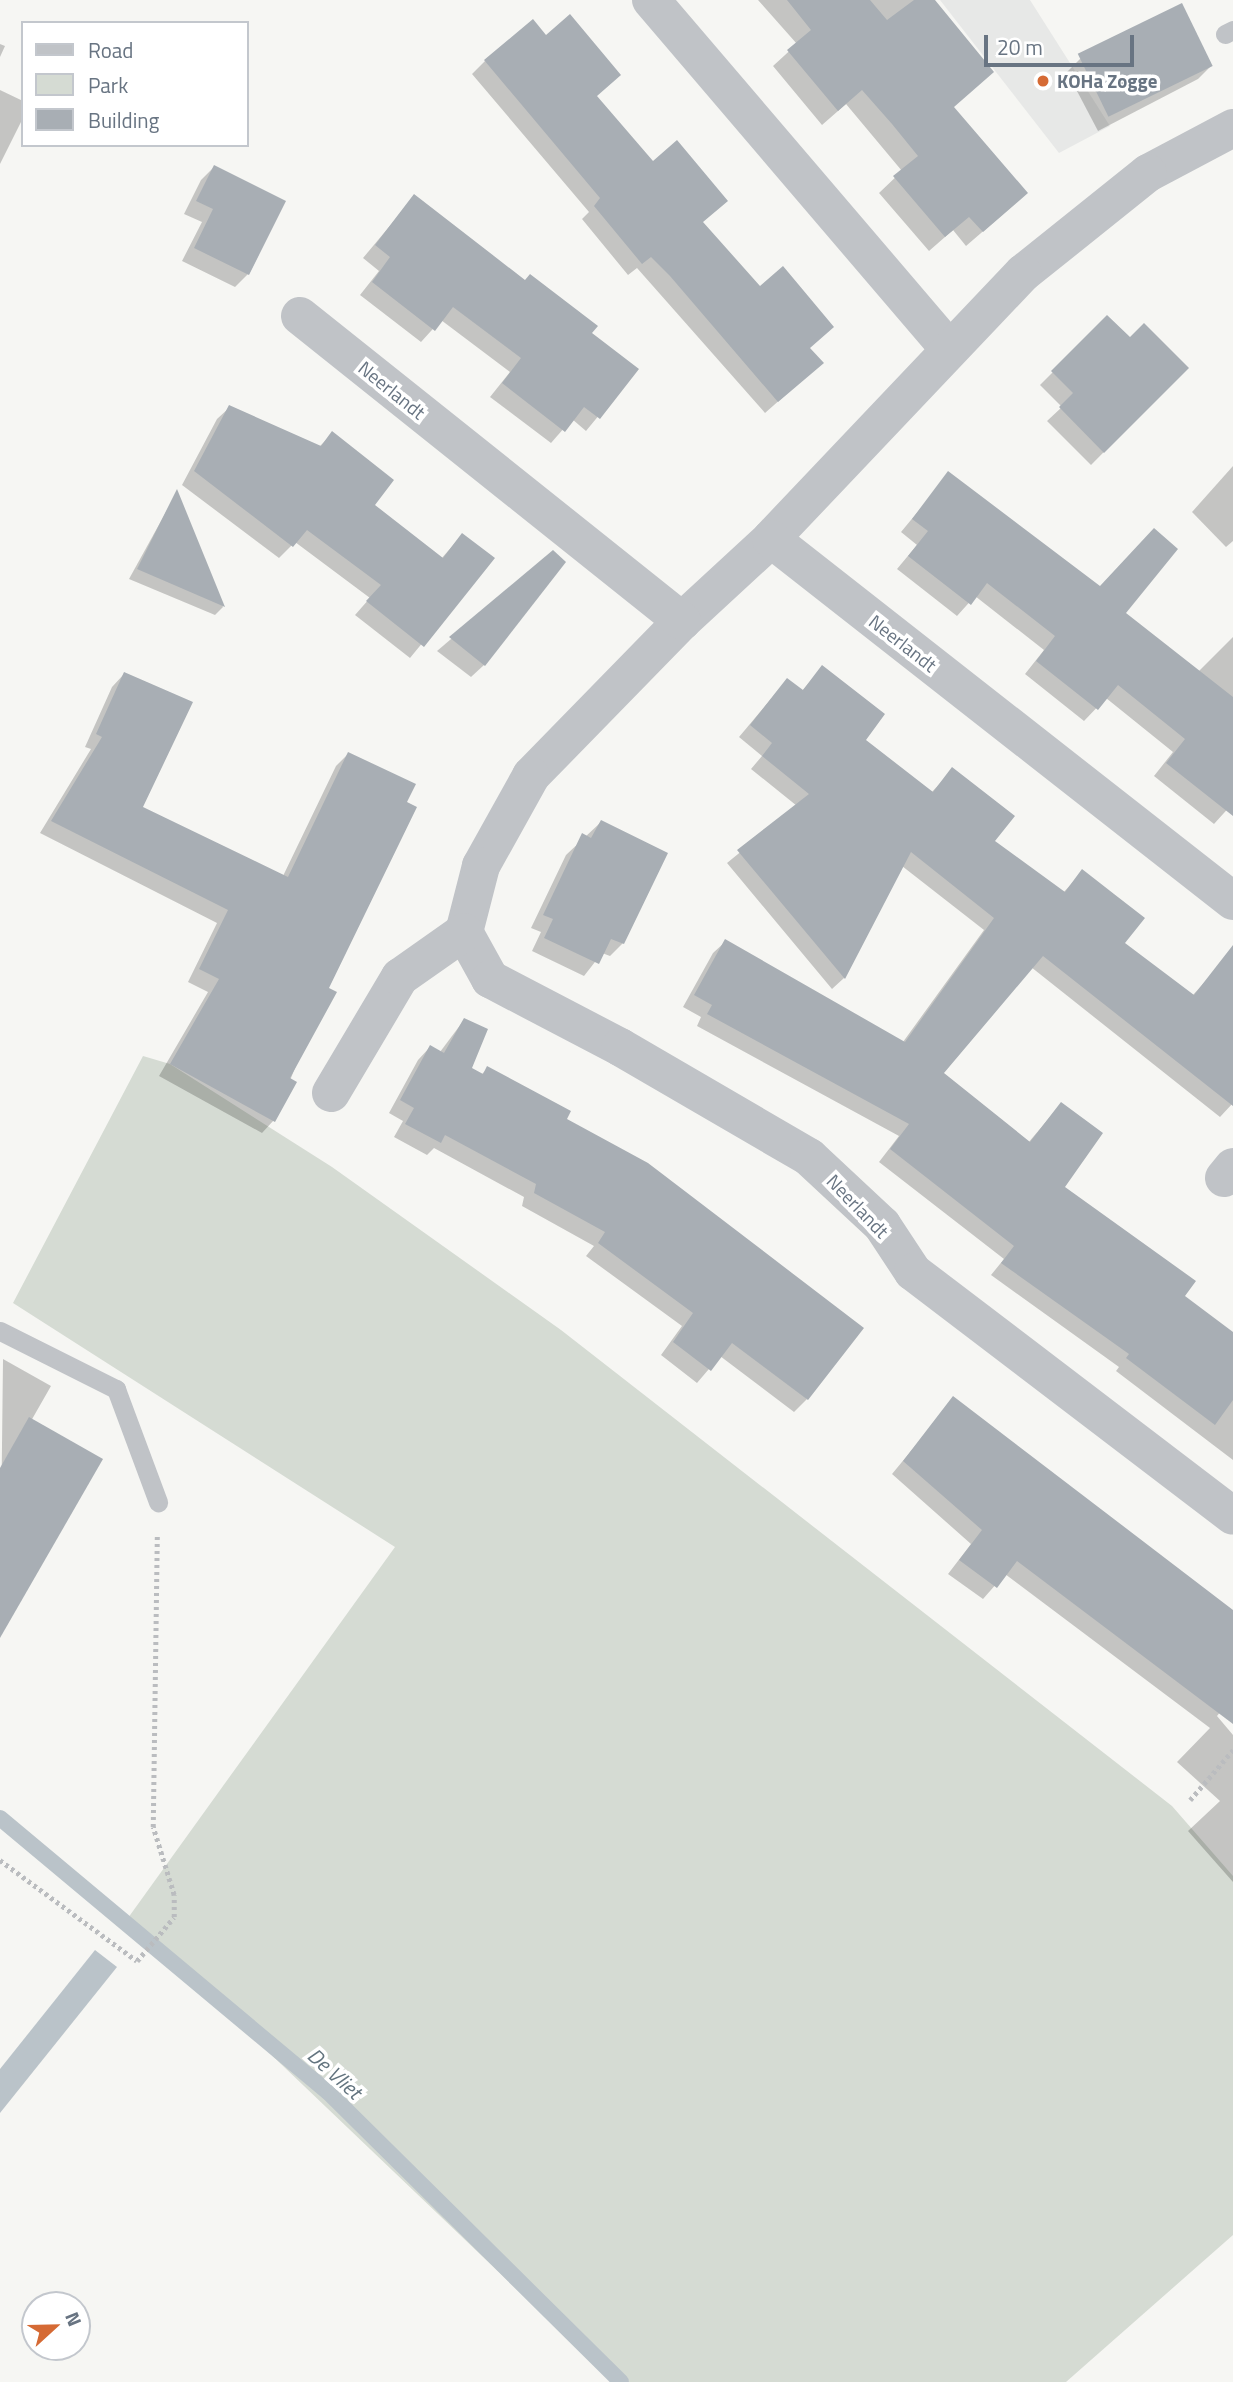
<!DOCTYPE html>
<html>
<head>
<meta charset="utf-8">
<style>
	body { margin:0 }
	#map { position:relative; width:1233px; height:2382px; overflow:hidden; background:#f6f6f3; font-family:"Titillium Web",sans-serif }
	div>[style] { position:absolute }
	.built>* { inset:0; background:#e7e8e7 }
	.green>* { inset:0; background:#d5dbd3 }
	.water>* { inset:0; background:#bac3c9 }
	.shadow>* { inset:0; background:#0003 }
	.stream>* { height:16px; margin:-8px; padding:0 8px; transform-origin:8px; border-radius:8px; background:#bac3c9 }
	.building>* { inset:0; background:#a8aeb4; transform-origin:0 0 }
	.path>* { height:4.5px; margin-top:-2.25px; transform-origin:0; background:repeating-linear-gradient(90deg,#babcbf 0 3.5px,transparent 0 7px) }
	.lane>* { height:19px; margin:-9.5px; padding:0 9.5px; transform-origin:9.5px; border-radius:9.5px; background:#c0c3c7 }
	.street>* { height:38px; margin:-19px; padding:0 19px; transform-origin:19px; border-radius:19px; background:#c0c3c7 }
	.dots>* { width:19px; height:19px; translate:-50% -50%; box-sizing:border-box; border:4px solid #fff; border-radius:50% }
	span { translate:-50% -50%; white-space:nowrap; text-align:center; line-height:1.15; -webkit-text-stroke:7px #fff; paint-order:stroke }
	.poi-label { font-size:19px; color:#687482; font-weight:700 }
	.left { translate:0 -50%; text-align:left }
	.street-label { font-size:19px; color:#687482 }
	.water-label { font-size:21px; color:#63747f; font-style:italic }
	.legend { position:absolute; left:21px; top:21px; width:228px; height:126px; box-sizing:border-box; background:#fff; border:2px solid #c3c7cd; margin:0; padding:9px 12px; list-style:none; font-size:21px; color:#687482 }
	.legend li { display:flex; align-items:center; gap:14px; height:35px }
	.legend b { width:35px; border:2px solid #c3c7cd }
	.north { position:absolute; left:21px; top:2291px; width:70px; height:70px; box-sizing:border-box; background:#fff; border:2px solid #c3c7cd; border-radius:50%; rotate:68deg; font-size:19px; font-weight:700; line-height:28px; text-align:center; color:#687482 }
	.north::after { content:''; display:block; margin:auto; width:24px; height:32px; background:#d56a34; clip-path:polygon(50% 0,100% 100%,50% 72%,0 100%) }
	.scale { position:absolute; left:984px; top:35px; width:150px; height:32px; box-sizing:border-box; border:4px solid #687482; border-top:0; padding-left:9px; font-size:21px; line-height:24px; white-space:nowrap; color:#687482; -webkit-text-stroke:5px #fff; paint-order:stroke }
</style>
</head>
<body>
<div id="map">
	<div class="built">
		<i style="clip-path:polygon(940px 0,1030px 0,1110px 126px,1059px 153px)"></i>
	</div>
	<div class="green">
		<i style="clip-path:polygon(143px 1056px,170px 1064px,332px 1167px,561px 1330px,1172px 1806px,1233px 1876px,1233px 2235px,1066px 2382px,614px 2382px,128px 1918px,395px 1547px,13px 1303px)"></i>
	</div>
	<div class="water">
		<i style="clip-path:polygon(95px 1950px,117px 1967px,0 2113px,0 2069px)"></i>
	</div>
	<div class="shadow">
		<i style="clip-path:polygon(758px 0,934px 0,953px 108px,1010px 208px,966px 246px,953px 230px,929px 251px,879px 193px,902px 171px,846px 104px,822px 125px,773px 66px,797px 44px)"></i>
		<i style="clip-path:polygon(1181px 6px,1211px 66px,1198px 79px,1098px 131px,1067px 72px,1080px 59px)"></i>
		<i style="clip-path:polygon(0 44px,5px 46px,0 57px)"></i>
		<i style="clip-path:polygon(485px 61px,595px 97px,809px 349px,808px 375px,765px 413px,637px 268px,628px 275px,582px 219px,589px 212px,472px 74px)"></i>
		<i style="clip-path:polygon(0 90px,23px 101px,23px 118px,0 164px)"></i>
		<i style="clip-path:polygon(214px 167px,248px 274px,235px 287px,182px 261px,202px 222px,184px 214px,201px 180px)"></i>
		<i style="clip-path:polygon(414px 197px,637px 369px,586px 431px,572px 419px,551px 443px,490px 397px,510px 372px,441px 320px,421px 342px,360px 295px,379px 271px,363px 258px)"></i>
		<i style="clip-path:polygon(1107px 318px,1130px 340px,1187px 368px,1091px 465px,1047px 421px,1062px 407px,1040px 385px)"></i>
		<i style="clip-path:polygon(230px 407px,319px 447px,332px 434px,373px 506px,441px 559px,462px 535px,492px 558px,410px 658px,355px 615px,370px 598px,295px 542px,279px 558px,182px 485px,217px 419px)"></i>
		<i style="clip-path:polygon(1233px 466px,1233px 541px,1226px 547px,1192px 512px)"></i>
		<i style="clip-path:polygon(949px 474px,1198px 672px,1233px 637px,1233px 803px,1214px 824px,1154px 776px,1173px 752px,1106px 698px,1084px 721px,1025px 674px,1044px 650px,975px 596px,957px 616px,897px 569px,917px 545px,901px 532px)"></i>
		<i style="clip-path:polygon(177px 492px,223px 607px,215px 615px,129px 579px)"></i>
		<i style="clip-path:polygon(553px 552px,484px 665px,471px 677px,437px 651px)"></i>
		<i style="clip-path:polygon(822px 668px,864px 740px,931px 793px,953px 769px,993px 842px,1063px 893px,1082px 872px,1123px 943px,1192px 996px,1213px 973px,1233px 989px,1233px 1103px,1220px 1117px,1031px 967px,942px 1074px,1028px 1143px,1061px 1104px,1062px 1187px,1182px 1296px,1233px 1334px,1233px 1460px,1116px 1371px,1119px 1367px,991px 1275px,1004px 1259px,879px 1162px,899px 1136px,697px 1026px,701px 1017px,683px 1007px,713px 953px,725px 942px,903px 1042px,984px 930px,902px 866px,844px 978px,832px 989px,727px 863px,797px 806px,751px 769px,762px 756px,739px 737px,787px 680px,801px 692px)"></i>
		<i style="clip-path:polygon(124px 674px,140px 807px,283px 876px,336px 766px,348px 754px,327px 989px,274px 1120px,262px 1133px,159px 1076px,208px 992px,188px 982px,217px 923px,40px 833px,91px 749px,85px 747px,112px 687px)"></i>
		<i style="clip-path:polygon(601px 822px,623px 943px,610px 956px,602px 953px,584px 976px,532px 951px,541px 932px,531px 928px,566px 855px)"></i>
		<i style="clip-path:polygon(464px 1020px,470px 1068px,481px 1075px,488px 1068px,564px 1120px,807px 1399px,794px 1412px,720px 1356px,697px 1383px,661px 1355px,682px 1326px,586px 1256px,594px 1246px,522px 1206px,524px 1197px,434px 1148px,427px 1155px,394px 1137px,403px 1121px,389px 1113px,418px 1060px,430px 1047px,440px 1052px)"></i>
		<i style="clip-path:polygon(3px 1359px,51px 1386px,31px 1421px,0 1617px)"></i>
		<i style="clip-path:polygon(954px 1399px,1233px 1611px,1233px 1696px,1217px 1716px,1233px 1735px,1233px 1882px,1188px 1831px,1220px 1801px,1177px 1762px,1210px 1728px,1005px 1574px,983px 1599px,948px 1574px,971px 1544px,892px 1474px)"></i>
	</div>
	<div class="stream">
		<i style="left:0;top:1818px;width:427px;rotate:39.9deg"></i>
		<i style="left:328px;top:2092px;width:412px;rotate:44.7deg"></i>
	</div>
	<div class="building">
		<i style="clip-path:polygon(787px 0,870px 0,887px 20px,914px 0,935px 0,994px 72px,954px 107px,1028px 193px,983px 232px,969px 217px,945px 237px,893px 176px,918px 156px,892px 124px,862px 90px,838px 111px,787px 50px,811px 30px)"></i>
		<i style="left:1182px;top:3px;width:70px;height:116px;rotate:64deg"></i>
		<i style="clip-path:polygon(570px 14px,621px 75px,597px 96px,653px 161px,677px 140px,728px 201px,703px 222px,760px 286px,783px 266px,834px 327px,810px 348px,824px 363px,778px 402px,670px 276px,651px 257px,642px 264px,594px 206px,600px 198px,484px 60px,533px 19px,546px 35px)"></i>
		<i style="clip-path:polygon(214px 165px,286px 201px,249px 275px,194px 248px,213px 209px,196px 201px)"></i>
		<i style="clip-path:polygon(414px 194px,525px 280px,530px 274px,598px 326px,592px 333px,639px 369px,600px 419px,584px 407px,565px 432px,502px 383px,521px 358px,453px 307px,435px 331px,372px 282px,390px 257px,375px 245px)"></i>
		<i style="clip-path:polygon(1107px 315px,1130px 337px,1144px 323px,1189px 368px,1104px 453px,1059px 407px,1073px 393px,1051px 371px)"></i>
		<i style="clip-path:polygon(229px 405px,321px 446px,332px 431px,394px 480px,375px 505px,443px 558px,462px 533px,495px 558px,424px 647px,366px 601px,381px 585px,307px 530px,293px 547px,194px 471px)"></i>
		<i style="clip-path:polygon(948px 471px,1100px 586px,1154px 528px,1178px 549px,1126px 613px,1233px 697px,1233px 816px,1166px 763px,1185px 739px,1118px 685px,1098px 710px,1036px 661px,1055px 636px,987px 583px,971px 605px,908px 556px,928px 531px,912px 519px)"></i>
		<i style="clip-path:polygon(177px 489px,225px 607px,137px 569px)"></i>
		<i style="clip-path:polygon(553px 550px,566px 562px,485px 666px,449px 637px)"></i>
		<i style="clip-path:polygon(822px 665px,885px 714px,866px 740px,933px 792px,952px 767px,1015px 816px,995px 841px,1065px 892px,1082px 869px,1114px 894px,1145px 918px,1125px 943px,1194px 995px,1233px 945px,1233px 1106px,1043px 956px,944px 1073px,1030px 1142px,1061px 1102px,1103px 1133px,1065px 1187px,1196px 1281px,1185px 1296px,1233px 1332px,1233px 1400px,1215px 1425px,1126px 1358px,1129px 1354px,1001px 1263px,1014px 1246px,890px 1149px,909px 1124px,707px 1014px,712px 1005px,694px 995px,725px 939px,905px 1042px,994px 918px,911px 852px,845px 979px,737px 850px,809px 794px,762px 756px,772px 743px,750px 725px,787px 678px,803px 690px)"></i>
		<i style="clip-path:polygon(124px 672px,193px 702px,143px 807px,288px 877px,348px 752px,416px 784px,407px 802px,417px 807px,329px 988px,337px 992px,290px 1078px,297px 1082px,275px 1122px,170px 1064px,219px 979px,199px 969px,228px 910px,51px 821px,102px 737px,96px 734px)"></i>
		<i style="clip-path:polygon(601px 820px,668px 853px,624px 944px,611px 939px,599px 964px,544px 938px,553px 919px,543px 915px,582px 833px,591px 838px)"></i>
		<i style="clip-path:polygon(464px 1018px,488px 1029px,472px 1068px,483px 1074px,487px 1066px,571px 1111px,567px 1119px,648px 1163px,864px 1328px,808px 1400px,732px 1343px,711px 1371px,673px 1342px,693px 1313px,598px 1243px,605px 1232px,534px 1193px,536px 1184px,445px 1135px,441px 1143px,405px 1124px,414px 1108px,400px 1100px,430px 1045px,444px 1053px)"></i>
		<i style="clip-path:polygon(953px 1396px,1233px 1610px,1233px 1724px,1017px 1561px,997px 1588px,959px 1560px,982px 1530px,903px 1461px)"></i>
		<i style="clip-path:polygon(29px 1417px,103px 1459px,0 1638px,0 1468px)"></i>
	</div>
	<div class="path">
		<i style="left:1190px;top:1800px;width:66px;rotate:-49.3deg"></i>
		<i style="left:0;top:1860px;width:170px;rotate:36.4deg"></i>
		<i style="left:137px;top:1961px;width:57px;rotate:-49.9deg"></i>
		<i style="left:174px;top:1917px;width:22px;rotate:-90deg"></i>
		<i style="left:174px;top:1895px;width:71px;rotate:-107.2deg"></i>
		<i style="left:153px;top:1827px;width:291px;rotate:-89.2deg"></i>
	</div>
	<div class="lane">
		<i style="left:1225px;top:34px;width:9px;rotate:-27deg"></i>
		<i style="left:0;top:1331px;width:130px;rotate:26.6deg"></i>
		<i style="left:116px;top:1389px;width:121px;rotate:69.6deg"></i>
	</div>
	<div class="street">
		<i style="left:651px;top:0;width:459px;rotate:49.5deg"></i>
		<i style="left:1233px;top:128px;width:96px;rotate:152.1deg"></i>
		<i style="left:1148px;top:173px;width:160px;rotate:141.3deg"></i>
		<i style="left:1023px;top:273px;width:366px;rotate:133.5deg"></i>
		<i style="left:771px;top:539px;width:121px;rotate:137.3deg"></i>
		<i style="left:682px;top:621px;width:216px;rotate:134.3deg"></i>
		<i style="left:531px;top:776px;width:103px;rotate:119.1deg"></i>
		<i style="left:481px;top:866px;width:68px;rotate:104.4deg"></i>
		<i style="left:464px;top:932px;width:54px;rotate:61deg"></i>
		<i style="left:490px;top:979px;width:147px;rotate:27.6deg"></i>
		<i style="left:620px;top:1047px;width:219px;rotate:30.2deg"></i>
		<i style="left:809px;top:1157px;width:100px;rotate:43deg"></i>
		<i style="left:882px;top:1225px;width:56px;rotate:56.6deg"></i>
		<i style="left:913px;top:1272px;width:402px;rotate:37.3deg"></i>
		<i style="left:300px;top:316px;width:489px;rotate:38.6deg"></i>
		<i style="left:771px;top:539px;width:587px;rotate:38.08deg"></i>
		<i style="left:331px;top:1093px;width:135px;rotate:-59.3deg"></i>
		<i style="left:400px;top:977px;width:78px;rotate:-35.1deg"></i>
		<i style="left:1224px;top:1178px;width:14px;rotate:-51deg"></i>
	</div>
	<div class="dots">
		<i style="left:1043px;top:81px;background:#d56a34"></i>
	</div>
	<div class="poi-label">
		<span class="left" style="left:1057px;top:81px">KOHa Zogge</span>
	</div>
	<div class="street-label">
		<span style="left:392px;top:390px;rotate:39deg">Neerlandt</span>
		<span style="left:903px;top:643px;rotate:38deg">Neerlandt</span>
		<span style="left:858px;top:1206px;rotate:46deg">Neerlandt</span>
	</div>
	<div class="water-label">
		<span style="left:335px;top:2073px;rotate:42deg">De Vliet</span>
	</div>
	<ul class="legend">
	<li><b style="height:9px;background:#c0c3c7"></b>Road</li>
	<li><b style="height:19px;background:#d5dbd3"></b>Park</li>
	<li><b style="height:19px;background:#a8aeb4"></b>Building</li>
	</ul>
	<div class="north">N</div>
	<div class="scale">20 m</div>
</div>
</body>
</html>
